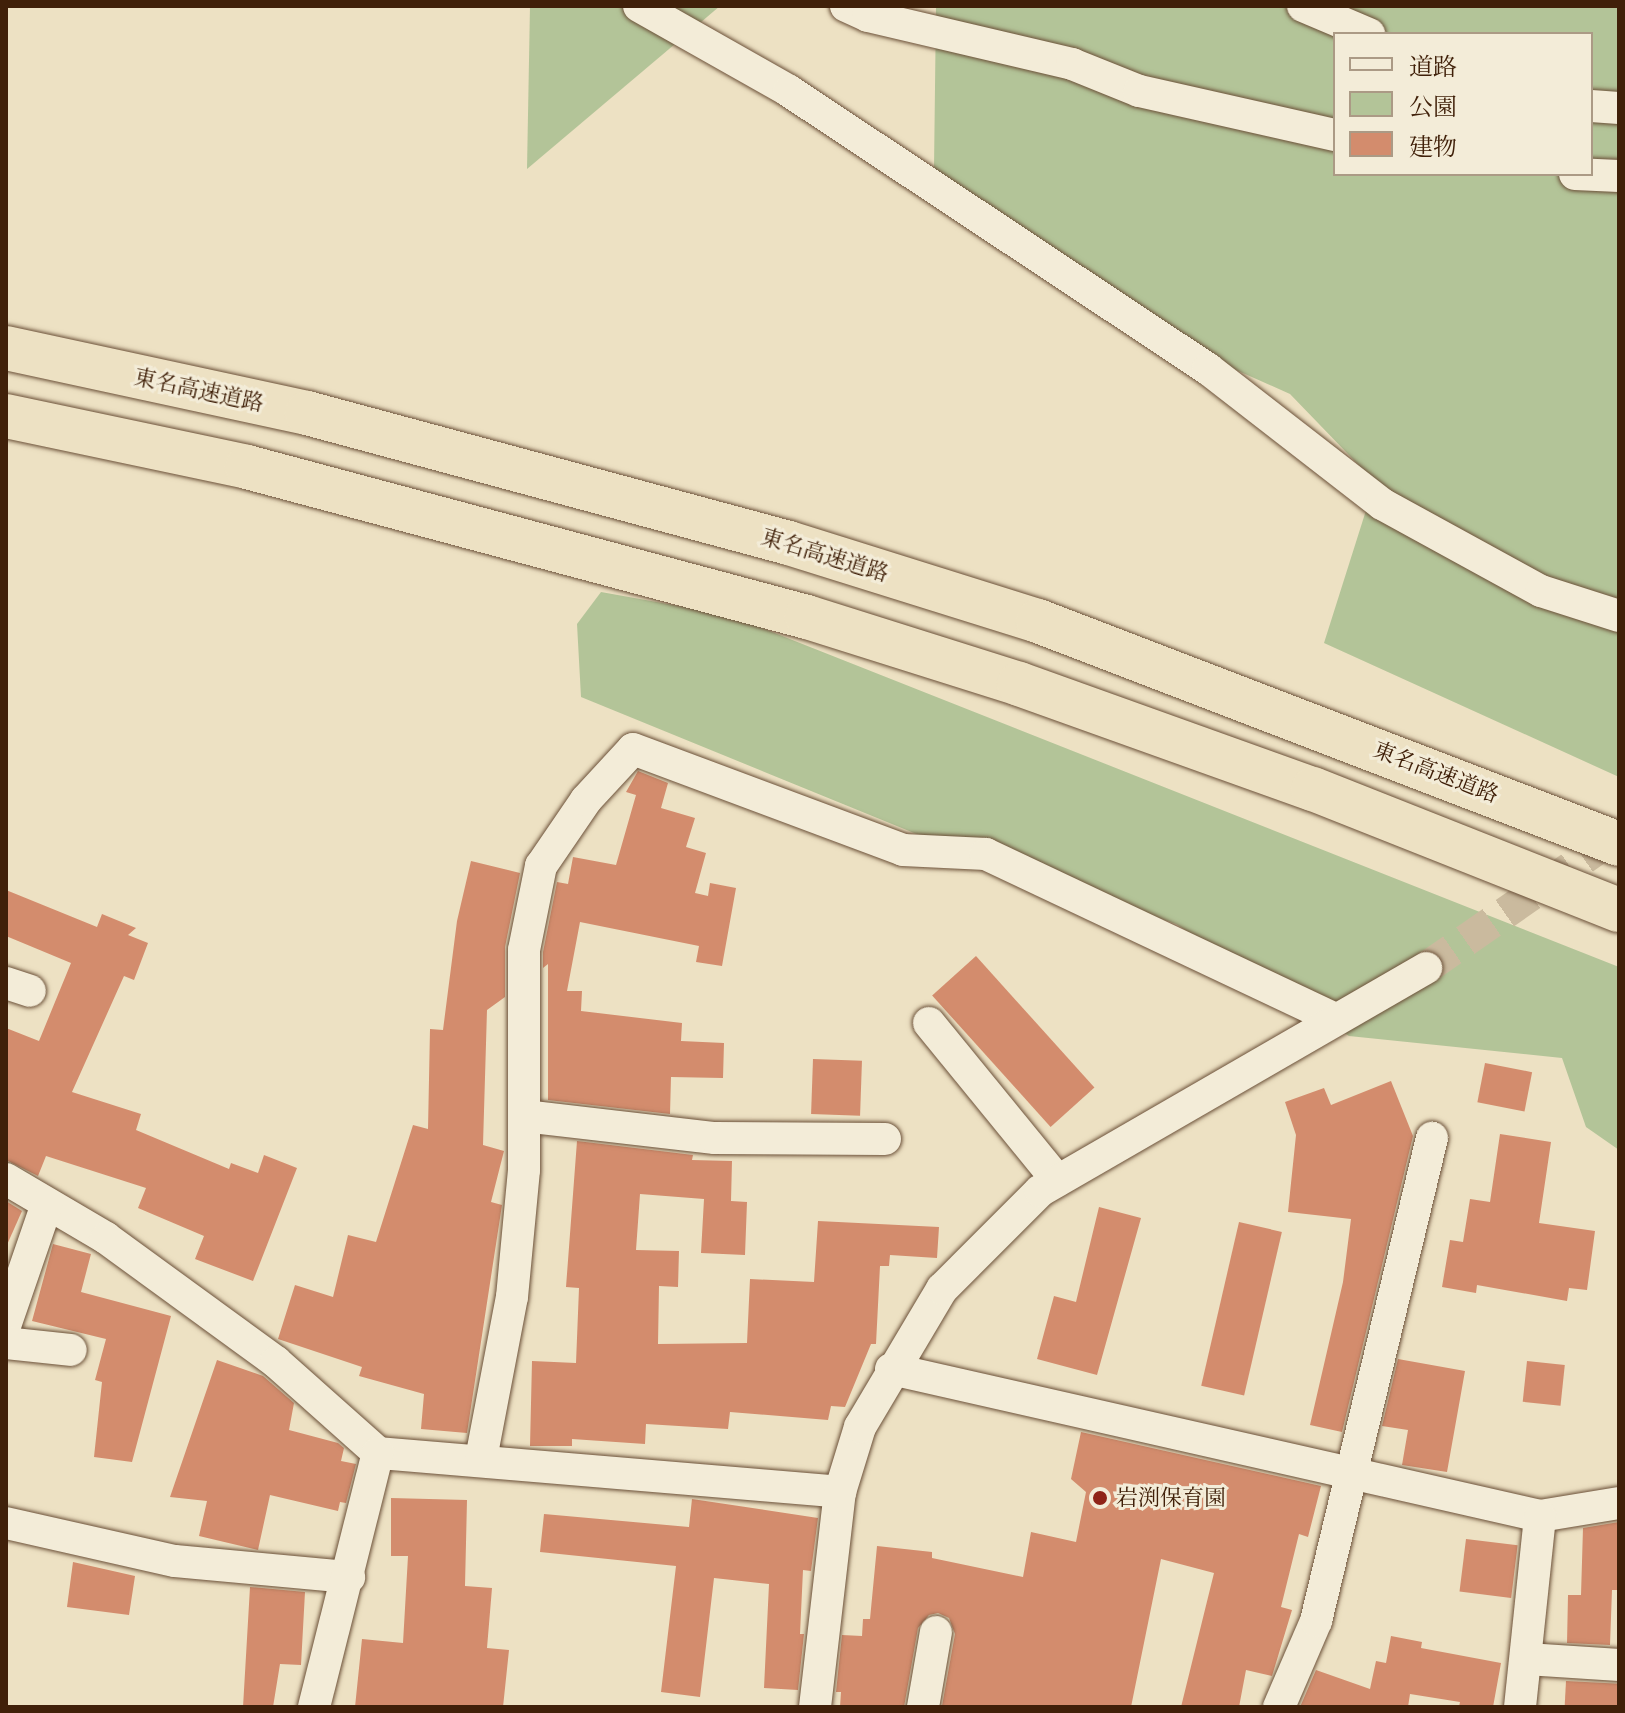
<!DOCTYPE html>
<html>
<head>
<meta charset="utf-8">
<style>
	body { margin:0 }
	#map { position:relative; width:1625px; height:1713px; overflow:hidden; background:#ede1c3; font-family:"Libre Caslon Text","Noto Serif JP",serif }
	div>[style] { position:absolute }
	.green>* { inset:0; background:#b3c498 }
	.building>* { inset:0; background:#d38c6d; transform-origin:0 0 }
	.street-tunnel>* { height:32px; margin-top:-16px; transform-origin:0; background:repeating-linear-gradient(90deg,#caba9e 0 32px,transparent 0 48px) }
	.roads { filter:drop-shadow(0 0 2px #6b5038) drop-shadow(0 0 2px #6b5038) }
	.street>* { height:32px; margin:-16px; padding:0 16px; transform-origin:16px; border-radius:16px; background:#f3ecd8 }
	.highway>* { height:44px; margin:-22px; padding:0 22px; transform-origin:22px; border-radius:22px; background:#ede1c3 }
	.dots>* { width:22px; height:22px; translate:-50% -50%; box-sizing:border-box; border:4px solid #f3ecd8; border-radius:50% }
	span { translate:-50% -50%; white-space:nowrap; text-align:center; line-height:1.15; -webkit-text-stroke:6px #f3ecd8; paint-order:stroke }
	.street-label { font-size:22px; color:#402009 }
	.poi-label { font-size:22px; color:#402009 }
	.left { translate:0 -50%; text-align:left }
	.frame { position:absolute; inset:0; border:8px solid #402009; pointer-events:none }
	.legend { position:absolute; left:1333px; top:32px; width:260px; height:144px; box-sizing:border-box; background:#f3ecd8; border:2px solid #ab9a85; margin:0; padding:10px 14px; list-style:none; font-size:24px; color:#402009 }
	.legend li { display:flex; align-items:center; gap:16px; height:40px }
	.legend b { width:40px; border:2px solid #ab9a85 }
</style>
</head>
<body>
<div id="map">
	<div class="green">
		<i style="clip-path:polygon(530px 6px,720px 6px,527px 169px)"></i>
		<i style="clip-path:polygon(evenodd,936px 6px,1619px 6px,1619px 777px,1324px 643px,1375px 482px,1290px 394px,1189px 349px,976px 231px,934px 168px,936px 6px,1335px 34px,1591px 34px,1591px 174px,1335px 174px,1335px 34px)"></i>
		<i style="clip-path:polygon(601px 592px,729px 615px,1619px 967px,1619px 1150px,1586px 1127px,1562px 1058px,1349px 1036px,1176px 924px,914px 833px,581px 697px,577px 624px)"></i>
	</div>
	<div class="building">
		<i style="clip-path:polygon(638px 771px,668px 783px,661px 808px,695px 818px,686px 847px,706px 853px,695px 893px,708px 896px,710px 883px,736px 888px,722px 966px,696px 962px,699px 946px,580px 922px,567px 991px,582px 991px,581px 1011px,682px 1023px,681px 1041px,724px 1043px,723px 1078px,671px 1077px,670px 1114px,548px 1100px,548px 964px,543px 968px,543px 952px,557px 882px,568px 884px,573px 857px,616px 865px,636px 795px,626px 792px)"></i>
		<i style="clip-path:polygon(471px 861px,520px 873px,505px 947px,505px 997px,487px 1010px,483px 1145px,504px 1151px,491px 1202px,502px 1205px,467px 1433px,421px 1429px,424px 1394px,359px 1376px,362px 1367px,278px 1339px,295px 1285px,333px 1297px,348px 1235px,376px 1242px,413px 1125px,428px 1129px,430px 1029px,443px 1030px,457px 921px)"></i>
		<i style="clip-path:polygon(6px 890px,97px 927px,102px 914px,136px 928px,128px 935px,148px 943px,134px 980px,124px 976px,72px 1092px,141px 1114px,136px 1130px,229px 1169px,231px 1163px,258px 1173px,264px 1155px,297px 1168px,253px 1281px,195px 1259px,204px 1236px,138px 1208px,146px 1188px,46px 1156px,38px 1176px,6px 1160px,6px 1028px,39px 1041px,71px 963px,6px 936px)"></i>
		<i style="left:976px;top:956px;width:177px;height:59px;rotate:48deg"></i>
		<i style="left:813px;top:1059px;width:49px;height:55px;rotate:2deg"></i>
		<i style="left:1485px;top:1063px;width:48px;height:40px;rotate:11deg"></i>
		<i style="clip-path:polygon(1391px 1081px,1413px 1136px,1342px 1432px,1310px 1425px,1343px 1282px,1351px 1219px,1288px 1212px,1296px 1135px,1285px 1102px,1324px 1088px,1331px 1105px)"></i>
		<i style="clip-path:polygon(1500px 1134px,1551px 1142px,1539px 1223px,1595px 1231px,1587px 1290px,1569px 1288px,1567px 1301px,1477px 1285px,1476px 1293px,1442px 1287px,1450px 1240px,1463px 1242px,1470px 1199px,1490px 1202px)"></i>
		<i style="clip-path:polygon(577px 1141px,693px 1155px,692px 1160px,732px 1161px,731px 1201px,747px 1202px,745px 1255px,701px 1253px,704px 1199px,640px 1194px,636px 1250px,679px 1251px,678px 1287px,659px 1286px,658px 1344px,747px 1343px,750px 1279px,814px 1282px,818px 1221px,939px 1227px,937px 1258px,890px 1255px,889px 1266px,880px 1266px,876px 1344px,871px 1344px,845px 1407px,831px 1406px,828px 1420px,730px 1412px,728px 1429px,646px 1424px,645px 1444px,572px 1439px,572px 1446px,530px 1446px,532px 1361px,576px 1363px,579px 1288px,566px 1287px)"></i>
		<i style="clip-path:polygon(6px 1201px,22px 1211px,6px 1247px)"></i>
		<i style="clip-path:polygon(1099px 1207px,1141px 1218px,1097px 1375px,1037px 1359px,1054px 1296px,1076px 1302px)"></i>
		<i style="left:1239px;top:1222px;width:44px;height:168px;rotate:13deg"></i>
		<i style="clip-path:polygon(53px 1244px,91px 1254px,81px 1292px,171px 1316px,132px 1462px,94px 1457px,102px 1382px,95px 1380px,106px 1339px,32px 1321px)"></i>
		<i style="clip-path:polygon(1398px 1359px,1465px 1371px,1447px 1472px,1402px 1465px,1408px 1430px,1382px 1426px)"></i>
		<i style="clip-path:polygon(217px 1360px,263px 1376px,294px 1403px,289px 1430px,338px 1443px,344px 1448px,341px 1461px,356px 1464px,346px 1503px,340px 1502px,338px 1511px,270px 1495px,258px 1550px,199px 1536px,207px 1501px,170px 1497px)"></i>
		<i style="left:1527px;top:1361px;width:38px;height:41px;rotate:6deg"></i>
		<i style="clip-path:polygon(1081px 1432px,1321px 1486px,1308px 1537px,1299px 1534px,1281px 1607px,1292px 1610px,1272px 1676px,1246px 1670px,1239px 1707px,1181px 1707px,1214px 1573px,1161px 1559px,1131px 1707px,942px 1706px,955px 1634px,949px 1618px,938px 1613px,929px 1615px,918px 1628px,904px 1707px,840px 1707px,841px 1692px,836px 1692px,842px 1635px,862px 1636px,863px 1619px,870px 1619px,877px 1546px,932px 1552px,932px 1558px,1023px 1577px,1031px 1532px,1076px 1542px,1086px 1492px,1071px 1479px)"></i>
		<i style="clip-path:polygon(391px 1498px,467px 1500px,465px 1586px,492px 1588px,487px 1648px,509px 1650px,503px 1707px,355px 1707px,362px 1639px,403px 1643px,408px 1556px,391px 1556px)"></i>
		<i style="clip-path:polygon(692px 1499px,818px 1518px,811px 1571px,803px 1570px,800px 1634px,804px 1634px,798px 1690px,764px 1688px,769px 1584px,714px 1578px,700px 1697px,661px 1692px,676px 1566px,540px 1552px,544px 1514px,689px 1527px)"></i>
		<i style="clip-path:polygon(1619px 1522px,1619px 1590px,1612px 1590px,1610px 1645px,1567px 1643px,1568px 1595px,1581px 1595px,1583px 1528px)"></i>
		<i style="left:1466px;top:1539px;width:52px;height:53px;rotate:7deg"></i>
		<i style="clip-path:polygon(73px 1562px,135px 1576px,129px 1615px,67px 1607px)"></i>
		<i style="clip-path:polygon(250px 1587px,305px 1592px,301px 1665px,280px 1664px,273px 1707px,243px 1707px)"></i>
		<i style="clip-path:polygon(1391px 1636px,1422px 1642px,1421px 1648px,1501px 1663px,1493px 1707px,1459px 1707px,1460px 1702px,1410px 1694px,1408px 1707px,1300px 1707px,1316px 1670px,1370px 1689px,1376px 1661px,1386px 1663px)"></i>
		<i style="left:1566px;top:1681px;width:53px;height:26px;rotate:3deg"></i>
	</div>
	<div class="street-tunnel">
		<i style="left:1426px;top:968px;width:235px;rotate:-34.8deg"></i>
	</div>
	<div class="roads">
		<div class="street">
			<i style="left:639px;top:6px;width:172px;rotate:29.5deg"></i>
			<i style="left:789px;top:91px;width:503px;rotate:33.56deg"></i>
			<i style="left:1208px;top:369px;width:220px;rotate:37.8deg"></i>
			<i style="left:1382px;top:504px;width:181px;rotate:28.7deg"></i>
			<i style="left:1541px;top:591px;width:82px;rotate:17.8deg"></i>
			<i style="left:846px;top:6px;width:24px;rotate:24deg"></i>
			<i style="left:868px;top:16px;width:210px;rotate:13.2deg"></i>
			<i style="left:1072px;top:64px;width:72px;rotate:21.9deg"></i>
			<i style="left:1139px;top:91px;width:201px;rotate:12.7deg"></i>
			<i style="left:1303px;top:6px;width:72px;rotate:23deg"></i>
			<i style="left:1591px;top:106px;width:28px;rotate:4deg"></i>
			<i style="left:1575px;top:174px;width:44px;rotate:2.6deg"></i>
			<i style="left:6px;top:983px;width:25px;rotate:18deg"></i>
			<i style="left:929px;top:1023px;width:203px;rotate:50.8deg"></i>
			<i style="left:524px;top:1116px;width:192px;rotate:6.6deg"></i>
			<i style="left:715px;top:1138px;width:170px;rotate:0.3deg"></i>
			<i style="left:6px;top:1179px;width:116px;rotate:30.5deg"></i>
			<i style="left:106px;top:1238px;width:210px;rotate:36.1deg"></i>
			<i style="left:276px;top:1362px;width:137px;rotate:41.7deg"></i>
			<i style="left:378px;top:1453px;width:464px;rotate:4.8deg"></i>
			<i style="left:6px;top:1323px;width:126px;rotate:-71deg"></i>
			<i style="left:6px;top:1343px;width:65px;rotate:6.1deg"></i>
			<i style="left:891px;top:1369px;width:665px;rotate:12.76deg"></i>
			<i style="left:1540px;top:1516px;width:80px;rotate:-9.3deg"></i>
			<i style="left:481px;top:1459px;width:165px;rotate:-79.2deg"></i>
			<i style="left:512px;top:1297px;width:128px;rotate:-84.6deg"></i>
			<i style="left:524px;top:1170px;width:220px;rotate:-90deg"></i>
			<i style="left:524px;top:950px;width:86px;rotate:-78.6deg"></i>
			<i style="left:541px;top:866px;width:80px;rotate:-55.7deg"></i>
			<i style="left:586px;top:800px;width:69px;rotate:-47.3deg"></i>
			<i style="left:633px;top:749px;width:288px;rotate:20.5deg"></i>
			<i style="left:903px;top:850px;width:83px;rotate:2.8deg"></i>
			<i style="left:986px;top:854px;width:386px;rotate:25.3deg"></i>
			<i style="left:6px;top:1523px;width:173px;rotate:12.7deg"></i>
			<i style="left:175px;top:1561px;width:175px;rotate:5.3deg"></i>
			<i style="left:1527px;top:1659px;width:92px;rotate:3.7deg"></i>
			<i style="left:314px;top:1707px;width:262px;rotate:-75.9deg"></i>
			<i style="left:815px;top:1707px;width:216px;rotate:-83.4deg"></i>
			<i style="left:840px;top:1492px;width:68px;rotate:-72.9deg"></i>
			<i style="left:860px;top:1427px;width:161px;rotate:-59.3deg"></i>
			<i style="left:942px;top:1289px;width:139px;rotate:-45deg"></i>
			<i style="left:1040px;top:1191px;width:446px;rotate:-30deg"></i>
			<i style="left:923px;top:1707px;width:76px;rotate:-80.2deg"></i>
			<i style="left:1279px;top:1707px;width:94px;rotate:-66.7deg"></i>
			<i style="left:1316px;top:1621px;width:497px;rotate:-76.5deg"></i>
			<i style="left:1520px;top:1707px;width:192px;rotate:-84deg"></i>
		</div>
		<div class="highway">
			<i style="left:6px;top:348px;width:308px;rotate:12.2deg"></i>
			<i style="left:307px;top:413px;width:499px;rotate:15.1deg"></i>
			<i style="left:789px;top:543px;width:261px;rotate:17.4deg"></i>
			<i style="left:1038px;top:621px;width:622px;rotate:21deg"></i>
			<i style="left:6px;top:416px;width:246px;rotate:11.9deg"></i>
			<i style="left:247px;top:467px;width:580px;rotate:15deg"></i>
			<i style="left:807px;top:617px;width:222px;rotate:17.5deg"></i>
			<i style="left:1019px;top:684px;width:312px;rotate:19.7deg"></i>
			<i style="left:1313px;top:789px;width:329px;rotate:21.6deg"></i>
		</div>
	</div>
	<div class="dots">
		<i style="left:1100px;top:1498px;background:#8f2418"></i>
	</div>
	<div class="street-label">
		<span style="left:199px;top:390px;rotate:12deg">東名高速道路</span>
		<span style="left:825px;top:555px;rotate:17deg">東名高速道路</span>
		<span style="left:1436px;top:772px;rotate:21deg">東名高速道路</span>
	</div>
	<div class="poi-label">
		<span class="left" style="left:1116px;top:1498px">岩渕保育園</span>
	</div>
	<div class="frame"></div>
	<ul class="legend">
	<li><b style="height:10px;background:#f3ecd8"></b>道路</li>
	<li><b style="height:22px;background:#b3c498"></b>公園</li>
	<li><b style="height:22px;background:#d38c6d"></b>建物</li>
	</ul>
</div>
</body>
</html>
